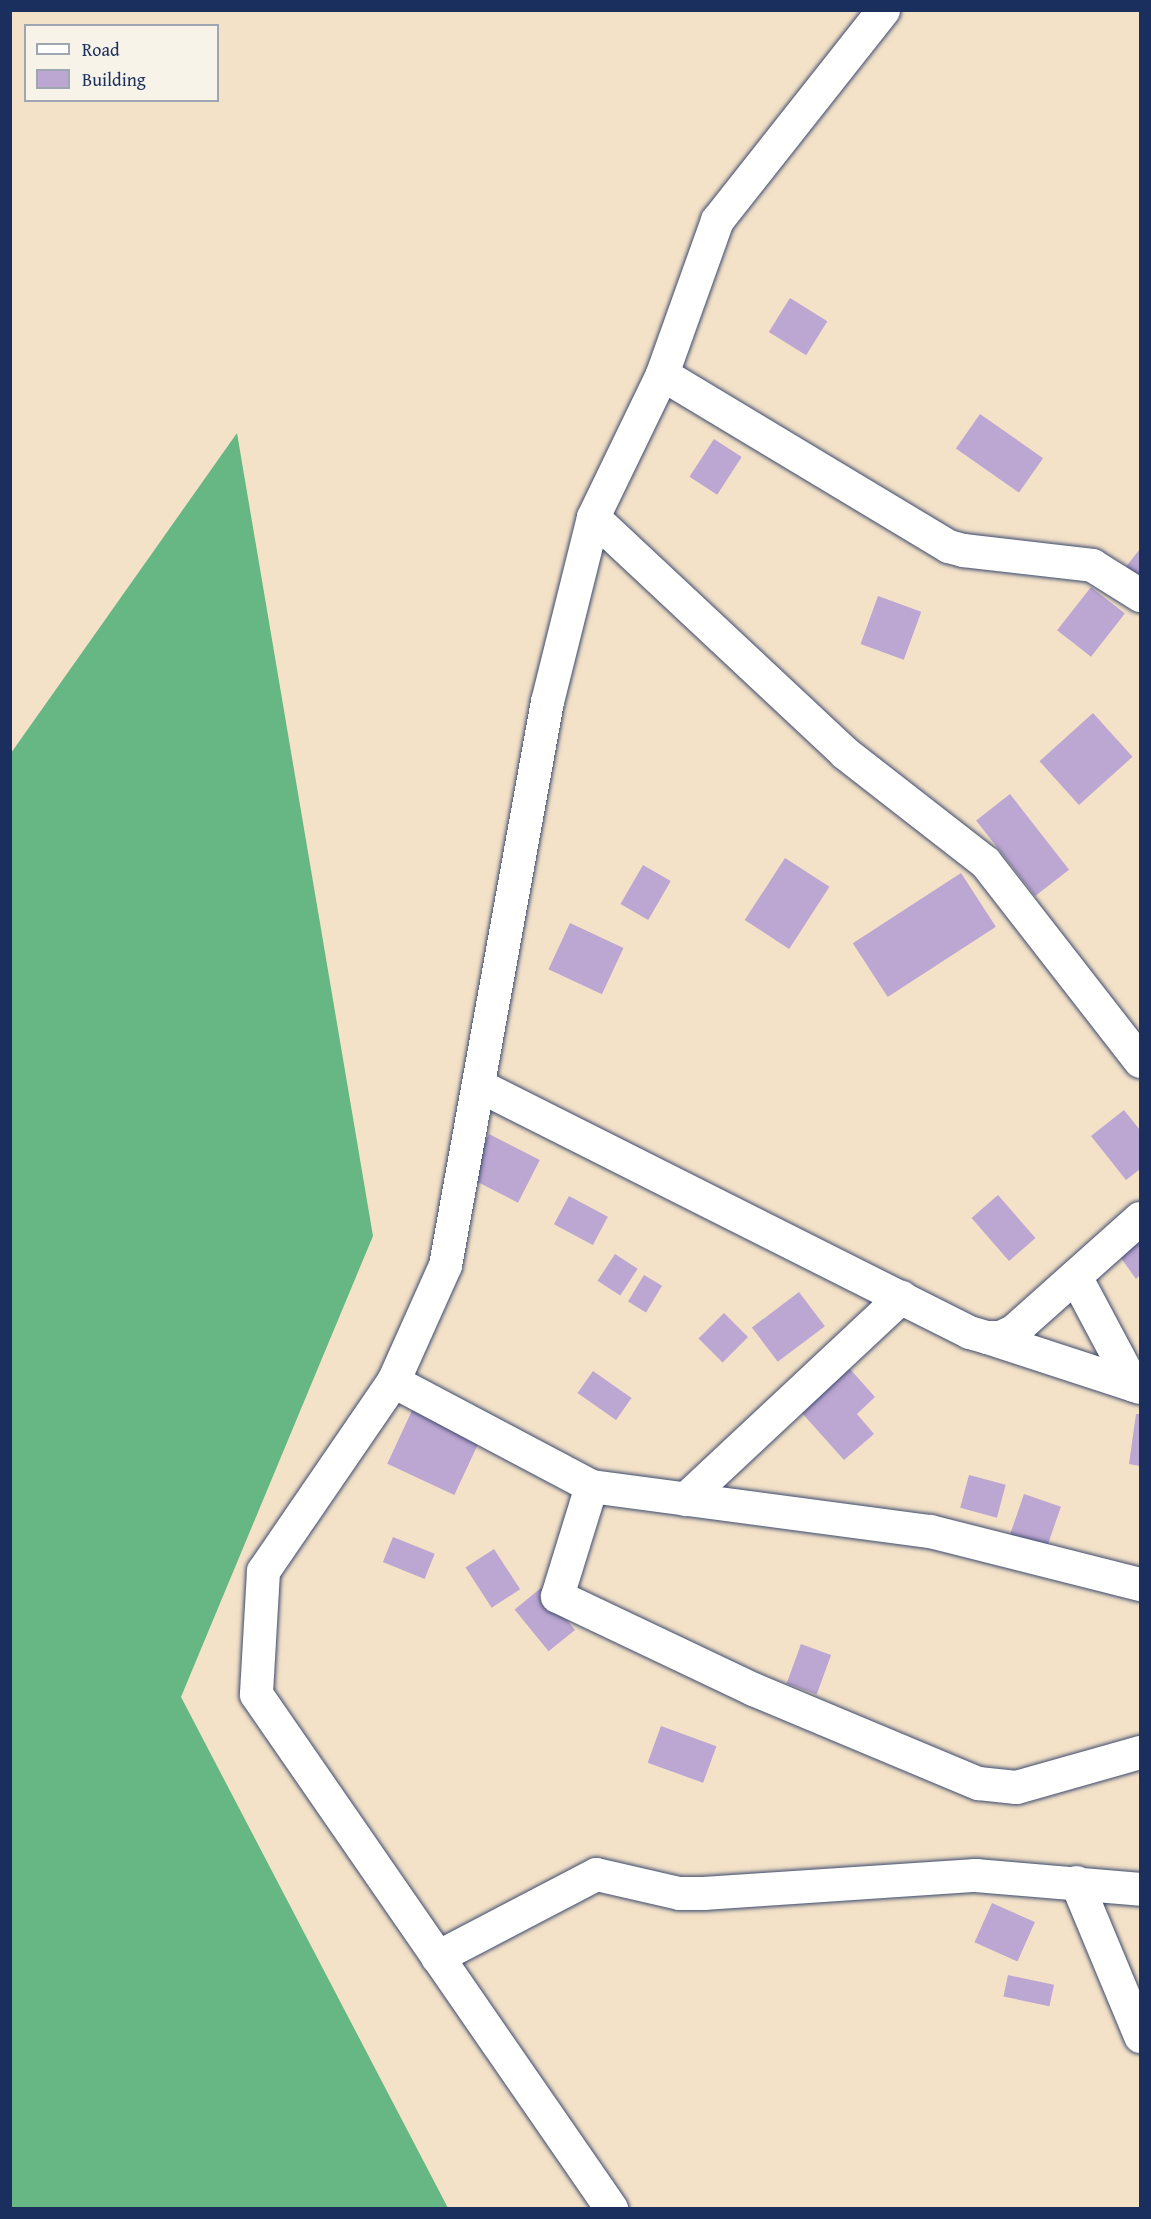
<!DOCTYPE html>
<html>
<head>
<meta charset="utf-8">
<style>
	body { margin:0 }
	#map { position:relative; width:1151px; height:2219px; overflow:hidden; background:#f4e2c8; font-family:"Gentium Book Plus",serif }
	div>[style] { position:absolute }
	.forest>* { inset:0; background:#66b783 }
	.building>* { inset:0; background:#bca6d2; transform-origin:0 0 }
	.roads { filter:drop-shadow(0 0 2px #3c4a6e) drop-shadow(0 0 2px #3c4a6e) }
	.minor>* { height:33px; margin:-16.5px; padding:0 16.5px; transform-origin:16.5px; border-radius:16.5px; background:#fff }
	span { translate:-50% -50%; white-space:nowrap; text-align:center; line-height:1.15; -webkit-text-stroke:5px #f7f3e8; paint-order:stroke }
	.frame { position:absolute; inset:0; border:12px solid #1b2f5e; pointer-events:none }
	.legend { position:absolute; left:24px; top:24px; width:195px; height:78px; box-sizing:border-box; background:#f7f3e8; border:2px solid #9fa5b1; margin:0; padding:8px 10px; list-style:none; font-size:18px; color:#1b2f5e }
	.legend li { display:flex; align-items:center; gap:12px; height:30px }
	.legend b { width:30px; border:2px solid #9fa5b1 }
</style>
</head>
<body>
<div id="map">
	<div class="forest">
		<i style="clip-path:polygon(237px 433px,373px 1236px,181px 1697px,448px 2208px,11px 2208px,11px 753px)"></i>
	</div>
	<div class="building">
		<i style="left:790px;top:298px;width:44px;height:40px;rotate:32deg"></i>
		<i style="left:980px;top:414px;width:77px;height:42px;rotate:35deg"></i>
		<i style="left:714px;top:439px;width:33px;height:45px;rotate:33deg"></i>
		<i style="clip-path:polygon(1140px 549px,1140px 588px,1121px 573px)"></i>
		<i style="left:1091px;top:587px;width:43px;height:55px;rotate:38deg"></i>
		<i style="left:878px;top:596px;width:46px;height:51px;rotate:20deg"></i>
		<i style="left:1093px;top:713px;width:59px;height:72px;rotate:48deg"></i>
		<i style="left:1010px;top:794px;width:96px;height:43px;rotate:52deg"></i>
		<i style="left:785px;top:858px;width:53px;height:74px;rotate:33deg"></i>
		<i style="left:643px;top:865px;width:32px;height:45px;rotate:30deg"></i>
		<i style="left:961px;top:873px;width:64px;height:129px;rotate:57deg"></i>
		<i style="left:570px;top:923px;width:59px;height:51px;rotate:25deg"></i>
		<i style="clip-path:polygon(1124px 1110px,1140px 1130px,1140px 1169px,1126px 1180px,1091px 1136px)"></i>
		<i style="left:489px;top:1134px;width:57px;height:48px;rotate:27deg"></i>
		<i style="left:998px;top:1195px;width:57px;height:35px;rotate:49deg"></i>
		<i style="left:569px;top:1196px;width:44px;height:32px;rotate:28deg"></i>
		<i style="clip-path:polygon(1140px 1236px,1140px 1275px,1136px 1279px,1116px 1251px)"></i>
		<i style="left:615px;top:1254px;width:27px;height:32px;rotate:33deg"></i>
		<i style="left:644px;top:1275px;width:21px;height:31px;rotate:31deg"></i>
		<i style="left:799px;top:1292px;width:43px;height:59px;rotate:53deg"></i>
		<i style="left:724px;top:1313px;width:34px;height:36px;rotate:45deg"></i>
		<i style="clip-path:polygon(842px 1360px,875px 1397px,857px 1414px,874px 1434px,844px 1460px,793px 1403px)"></i>
		<i style="left:593px;top:1371px;width:47px;height:27px;rotate:35deg"></i>
		<i style="left:416px;top:1402px;width:74px;height:68px;rotate:25deg"></i>
		<i style="clip-path:polygon(1136px 1414px,1140px 1414px,1140px 1466px,1129px 1464px)"></i>
		<i style="left:969px;top:1475px;width:38px;height:34px;rotate:15deg"></i>
		<i style="left:1024px;top:1494px;width:39px;height:48px;rotate:19deg"></i>
		<i style="left:393px;top:1537px;width:45px;height:27px;rotate:22deg"></i>
		<i style="left:494px;top:1549px;width:48px;height:34px;rotate:57deg"></i>
		<i style="left:541px;top:1588px;width:54px;height:34px;rotate:51deg"></i>
		<i style="left:801px;top:1644px;width:32px;height:42px;rotate:20deg"></i>
		<i style="left:661px;top:1726px;width:59px;height:39px;rotate:20deg"></i>
		<i style="left:992px;top:1903px;width:47px;height:43px;rotate:24deg"></i>
		<i style="left:1008px;top:1975px;width:47px;height:22px;rotate:12deg"></i>
	</div>
	<div class="roads">
		<div class="minor">
			<i style="left:883px;top:10px;width:268px;rotate:128.3deg"></i>
			<i style="left:717px;top:220px;width:164px;rotate:109.7deg"></i>
			<i style="left:662px;top:374px;width:159px;rotate:115.8deg"></i>
			<i style="left:593px;top:517px;width:190px;rotate:104deg"></i>
			<i style="left:547px;top:701px;width:573px;rotate:100.25deg"></i>
			<i style="left:445px;top:1265px;width:127px;rotate:114.1deg"></i>
			<i style="left:393px;top:1381px;width:224px;rotate:27.9deg"></i>
			<i style="left:591px;top:1486px;width:115px;rotate:107.2deg"></i>
			<i style="left:557px;top:1596px;width:217px;rotate:25.4deg"></i>
			<i style="left:753px;top:1689px;width:244px;rotate:22.7deg"></i>
			<i style="left:978px;top:1783px;width:38px;rotate:6deg"></i>
			<i style="left:1016px;top:1787px;width:129px;rotate:-15.8deg"></i>
			<i style="left:662px;top:374px;width:334px;rotate:31deg"></i>
			<i style="left:948px;top:546px;width:16px;rotate:15deg"></i>
			<i style="left:963px;top:550px;width:130px;rotate:6.6deg"></i>
			<i style="left:1092px;top:565px;width:57px;rotate:32deg"></i>
			<i style="left:593px;top:517px;width:345px;rotate:43.1deg"></i>
			<i style="left:845px;top:753px;width:177px;rotate:37.9deg"></i>
			<i style="left:985px;top:862px;width:252px;rotate:52.1deg"></i>
			<i style="left:478px;top:1085px;width:550px;rotate:26.7deg"></i>
			<i style="left:969px;top:1332px;width:19px;rotate:16deg"></i>
			<i style="left:987px;top:1337px;width:13px"></i>
			<i style="left:1000px;top:1337px;width:14px;rotate:-25deg"></i>
			<i style="left:1013px;top:1331px;width:170px;rotate:-41.7deg"></i>
			<i style="left:1075px;top:1276px;width:123px;rotate:62deg"></i>
			<i style="left:987px;top:1337px;width:161px;rotate:18.1deg"></i>
			<i style="left:393px;top:1381px;width:230px;rotate:124.4deg"></i>
			<i style="left:263px;top:1571px;width:123px;rotate:93.3deg"></i>
			<i style="left:256px;top:1694px;width:625px;rotate:55.37deg"></i>
			<i style="left:591px;top:1486px;width:342px;rotate:7.6deg"></i>
			<i style="left:930px;top:1531px;width:217px;rotate:14.2deg"></i>
			<i style="left:685px;top:1499px;width:296px;rotate:-43.1deg"></i>
			<i style="left:1076px;top:1882px;width:167px;rotate:67.4deg"></i>
			<i style="left:437px;top:1957px;width:179px;rotate:-27.6deg"></i>
			<i style="left:596px;top:1874px;width:85px;rotate:12.9deg"></i>
			<i style="left:679px;top:1893px;width:24px"></i>
			<i style="left:703px;top:1893px;width:273px;rotate:-3.8deg"></i>
			<i style="left:975px;top:1875px;width:166px;rotate:4.8deg"></i>
		</div>
	</div>
	<div class="frame"></div>
	<ul class="legend">
	<li><b style="height:8px;background:#fff"></b>Road</li>
	<li><b style="height:16px;background:#bca6d2"></b>Building</li>
	</ul>
</div>
</body>
</html>
